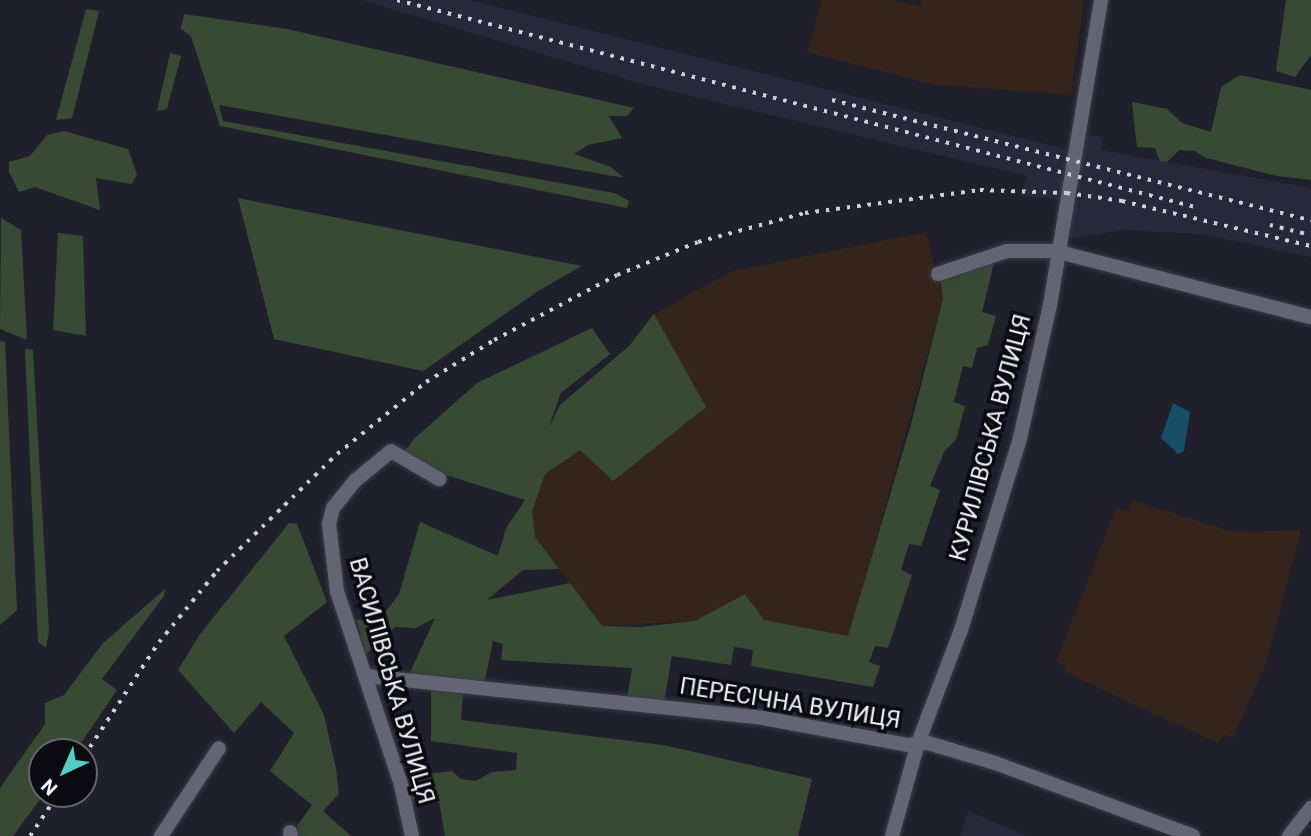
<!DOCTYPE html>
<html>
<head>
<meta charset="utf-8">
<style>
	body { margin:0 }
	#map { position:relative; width:1311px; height:836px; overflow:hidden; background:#20202d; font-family:Roboto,sans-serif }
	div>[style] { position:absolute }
	.built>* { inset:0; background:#28283b }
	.industrial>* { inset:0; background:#35241b }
	.green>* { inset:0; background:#384a33 }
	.water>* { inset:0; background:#184e67 }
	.roads { filter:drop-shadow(0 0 2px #3c3c48) drop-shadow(0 0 2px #3c3c48) }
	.minor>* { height:14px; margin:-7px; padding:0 7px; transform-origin:7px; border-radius:7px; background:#646574 }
	.rail>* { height:3.5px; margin-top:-1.75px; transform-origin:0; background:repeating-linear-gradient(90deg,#cecfd8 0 3.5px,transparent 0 10.5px) }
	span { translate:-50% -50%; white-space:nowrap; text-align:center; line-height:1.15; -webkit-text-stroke:7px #0a0a10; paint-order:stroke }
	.street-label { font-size:23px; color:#f1f2fb }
	.north { position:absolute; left:28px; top:738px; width:70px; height:70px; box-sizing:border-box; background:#0a0a10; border:2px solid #66676e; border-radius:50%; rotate:224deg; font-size:19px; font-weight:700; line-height:28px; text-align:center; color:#f1f2fb }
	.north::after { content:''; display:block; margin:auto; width:24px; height:32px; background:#54cdc8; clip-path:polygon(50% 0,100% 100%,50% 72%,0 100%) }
</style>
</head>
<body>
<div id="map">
	<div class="built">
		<i style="clip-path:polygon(362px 0,469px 0,1069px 150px,1074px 132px,1103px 137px,1101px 150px,1311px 188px,1311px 257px,1201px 234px,1124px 230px,1066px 239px,1076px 200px,1020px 196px,1027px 176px,646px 85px)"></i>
		<i style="clip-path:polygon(968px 811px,1006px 827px,1027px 836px,960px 836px)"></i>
	</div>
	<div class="industrial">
		<i style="clip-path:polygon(822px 0,892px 0,920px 6px,922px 0,1084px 0,1071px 95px,935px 85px,807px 52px)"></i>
		<i style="clip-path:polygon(926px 232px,943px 299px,849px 636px,763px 620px,745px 594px,695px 621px,602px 626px,522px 521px,560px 405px,629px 346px,654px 314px,733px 271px)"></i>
		<i style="clip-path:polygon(1132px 500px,1233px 532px,1301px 530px,1266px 664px,1233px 737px,1223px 734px,1219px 744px,1064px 672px,1066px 666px,1056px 662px,1116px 508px,1128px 511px)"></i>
	</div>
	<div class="green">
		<i style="clip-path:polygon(1286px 0,1311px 0,1311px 55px,1295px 77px,1276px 71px)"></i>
		<i style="clip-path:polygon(86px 9px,99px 11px,72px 118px,56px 120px)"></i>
		<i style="clip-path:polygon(184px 14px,287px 29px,634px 108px,627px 116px,609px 116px,622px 138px,588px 145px,574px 154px,611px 167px,624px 178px,219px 105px,223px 121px,614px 193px,629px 201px,627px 208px,220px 126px,191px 36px,181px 29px)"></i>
		<i style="clip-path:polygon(170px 53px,181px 56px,167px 109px,157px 111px)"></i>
		<i style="clip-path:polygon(1240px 75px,1311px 90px,1311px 180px,1277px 176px,1206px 158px,1195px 151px,1179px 150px,1167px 162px,1160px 161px,1155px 148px,1137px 147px,1132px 102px,1167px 109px,1182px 123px,1211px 132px,1221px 87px)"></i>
		<i style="clip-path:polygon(64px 131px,128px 149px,137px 174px,132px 184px,96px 178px,100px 210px,35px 187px,19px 192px,9px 172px,9px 162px,30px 156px,47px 135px)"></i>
		<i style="clip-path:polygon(238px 198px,582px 266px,538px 291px,423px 371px,274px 339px)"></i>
		<i style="clip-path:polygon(1px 218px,21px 230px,27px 340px,0 329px)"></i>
		<i style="clip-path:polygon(58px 233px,83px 236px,86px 336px,53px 330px)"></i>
		<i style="clip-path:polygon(994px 262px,982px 312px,996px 316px,988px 345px,977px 348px,972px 368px,963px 366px,954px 402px,965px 406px,956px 440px,945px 450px,930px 486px,940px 490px,921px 546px,909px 544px,901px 570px,912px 575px,888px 648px,875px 646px,869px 662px,880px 666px,873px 687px,751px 666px,753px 650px,734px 647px,731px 665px,672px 656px,663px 708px,626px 705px,632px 668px,501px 660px,503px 644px,493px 641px,484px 685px,408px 677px,435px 618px,416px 628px,395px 627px,365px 655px,357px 620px,379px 620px,399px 594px,420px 522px,498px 556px,506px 528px,525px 500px,443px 474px,404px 452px,414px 439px,477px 383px,592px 328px,610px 354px,561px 393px,548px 429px,560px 405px,629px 346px,654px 314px,706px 407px,613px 481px,580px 450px,545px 474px,532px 511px,535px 537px,559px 569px,523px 570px,487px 600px,570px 583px,602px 626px,641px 627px,695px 621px,745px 594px,764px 620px,848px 636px,910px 428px,943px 299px,940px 280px)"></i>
		<i style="clip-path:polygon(0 341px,5px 342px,17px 610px,0 625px)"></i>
		<i style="clip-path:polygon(25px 349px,33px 350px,49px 631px,46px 648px,38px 642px)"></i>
		<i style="clip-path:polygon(289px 523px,297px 524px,327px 602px,284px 636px,324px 715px,336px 768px,339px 794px,323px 811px,351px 836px,298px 836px,297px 826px,312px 805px,270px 771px,294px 733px,261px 702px,234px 733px,178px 670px,200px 634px)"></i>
		<i style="clip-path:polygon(165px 589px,164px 596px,102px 679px,117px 690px,75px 752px,42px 752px,44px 794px,13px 836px,0 836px,0 788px,45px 724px,45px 703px,64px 695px,103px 643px)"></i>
		<i style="clip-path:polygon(431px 688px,463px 694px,461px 720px,663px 745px,812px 779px,798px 836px,445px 836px,439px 802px,411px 804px,402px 777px,452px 771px,461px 779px,476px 781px,492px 772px,516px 770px,517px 753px,431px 741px)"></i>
	</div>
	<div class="water">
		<i style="clip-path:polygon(1173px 403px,1190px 412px,1184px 451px,1178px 454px,1161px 438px)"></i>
	</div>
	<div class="roads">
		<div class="minor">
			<i style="left:938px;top:274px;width:73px;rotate:-18.4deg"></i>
			<i style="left:1007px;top:251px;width:48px"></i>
			<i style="left:1055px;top:251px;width:264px;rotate:14.5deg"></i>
			<i style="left:366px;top:676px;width:399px;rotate:6deg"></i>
			<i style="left:763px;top:718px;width:147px;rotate:10.5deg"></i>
			<i style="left:908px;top:745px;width:20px;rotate:-6deg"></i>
			<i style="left:928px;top:743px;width:70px;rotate:16.6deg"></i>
			<i style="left:995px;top:763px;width:211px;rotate:20.2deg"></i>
			<i style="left:290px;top:832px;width:4px;rotate:76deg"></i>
			<i style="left:161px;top:836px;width:105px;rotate:-56.6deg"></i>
			<i style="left:412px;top:836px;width:52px;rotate:-102.2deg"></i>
			<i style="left:401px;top:785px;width:204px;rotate:-108.3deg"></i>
			<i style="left:337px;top:591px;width:67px;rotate:-96.8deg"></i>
			<i style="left:329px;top:524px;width:16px;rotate:-76deg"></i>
			<i style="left:333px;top:508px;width:36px;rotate:-51deg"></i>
			<i style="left:356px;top:480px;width:45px;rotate:-39.6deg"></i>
			<i style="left:391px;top:451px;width:56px;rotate:30.3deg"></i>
			<i style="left:892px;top:836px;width:97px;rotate:-74.4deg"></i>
			<i style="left:918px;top:743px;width:121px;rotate:-69.2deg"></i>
			<i style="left:961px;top:630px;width:201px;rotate:-72.9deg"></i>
			<i style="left:1020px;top:438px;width:136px;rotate:-77.3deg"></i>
			<i style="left:1050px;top:305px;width:309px;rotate:-80.5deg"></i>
			<i style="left:1289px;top:836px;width:36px;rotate:-52deg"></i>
		</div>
	</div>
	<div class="rail">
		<i style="left:397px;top:0;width:824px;rotate:14.54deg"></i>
		<i style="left:832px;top:100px;width:494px;rotate:14.1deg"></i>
		<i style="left:1270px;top:225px;width:42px;rotate:13.7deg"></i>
		<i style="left:84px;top:756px;width:136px;rotate:-56.7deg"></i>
		<i style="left:159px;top:642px;width:92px;rotate:-50.8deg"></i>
		<i style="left:217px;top:571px;width:168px;rotate:-44.3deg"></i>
		<i style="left:337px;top:454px;width:114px;rotate:-39deg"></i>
		<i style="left:426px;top:382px;width:80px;rotate:-31.7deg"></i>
		<i style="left:494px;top:340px;width:139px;rotate:-27.9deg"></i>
		<i style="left:617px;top:275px;width:87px;rotate:-22.2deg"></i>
		<i style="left:698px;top:242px;width:111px;rotate:-15.2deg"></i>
		<i style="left:805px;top:213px;width:177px;rotate:-7.5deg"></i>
		<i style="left:980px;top:190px;width:87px;rotate:2deg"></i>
		<i style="left:1067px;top:193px;width:56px;rotate:8.3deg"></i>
		<i style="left:1122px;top:201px;width:194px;rotate:13.4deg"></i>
		<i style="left:30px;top:836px;width:50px;rotate:-56.3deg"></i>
	</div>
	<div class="street-label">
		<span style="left:991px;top:438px;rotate:-75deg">КУРИЛІВСЬКА ВУЛИЦЯ</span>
		<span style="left:391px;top:681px;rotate:74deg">ВАСИЛІВСЬКА ВУЛИЦЯ</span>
		<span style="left:790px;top:704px;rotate:9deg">ПЕРЕСІЧНА ВУЛИЦЯ</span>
	</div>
	<div class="north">N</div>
</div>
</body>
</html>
